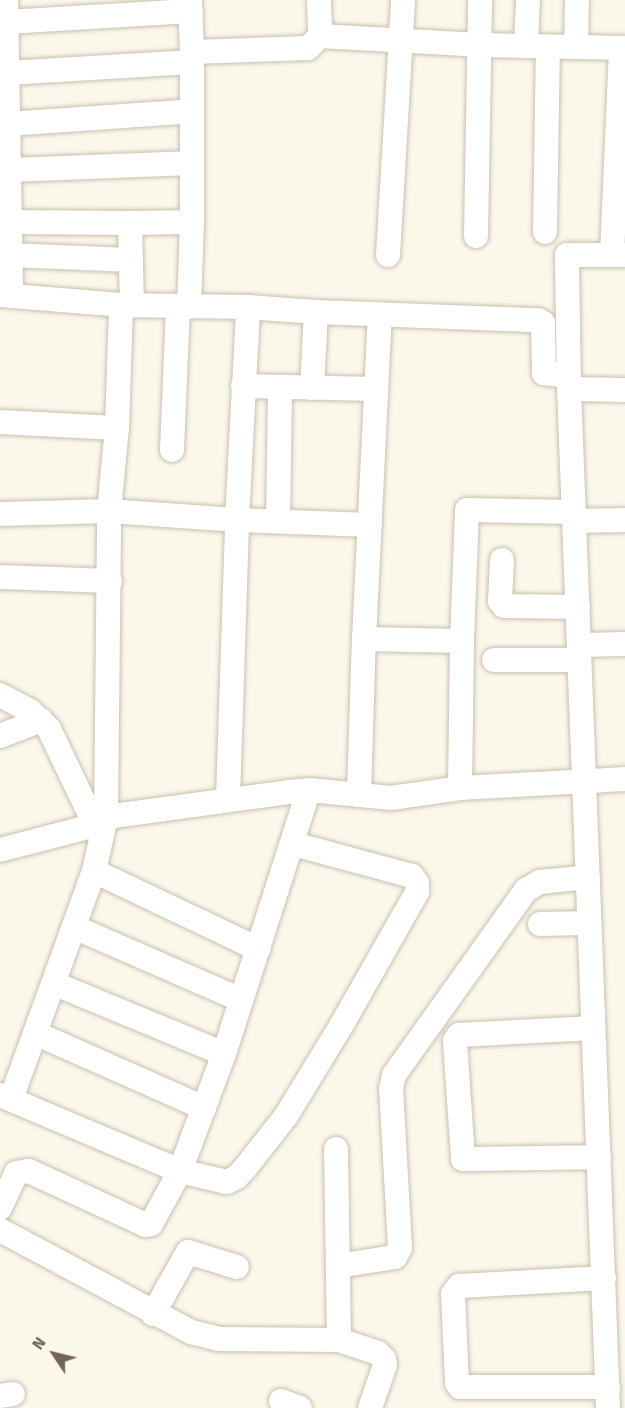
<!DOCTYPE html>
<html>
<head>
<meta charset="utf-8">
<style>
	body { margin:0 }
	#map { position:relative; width:625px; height:1408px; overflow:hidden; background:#fbf8eb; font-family:"Fira Sans",sans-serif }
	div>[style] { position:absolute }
	.roads { filter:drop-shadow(0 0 2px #cac0af) drop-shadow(0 0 2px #cac0af) }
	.minor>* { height:24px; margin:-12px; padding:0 12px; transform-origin:12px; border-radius:12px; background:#fff }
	span { translate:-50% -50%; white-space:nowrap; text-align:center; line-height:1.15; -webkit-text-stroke:6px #fefbf2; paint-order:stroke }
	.north { position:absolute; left:24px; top:1324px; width:60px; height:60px; -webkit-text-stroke:4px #fefbf2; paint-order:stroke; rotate:305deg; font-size:16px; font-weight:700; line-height:24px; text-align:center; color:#746550 }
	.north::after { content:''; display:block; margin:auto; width:21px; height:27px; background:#746550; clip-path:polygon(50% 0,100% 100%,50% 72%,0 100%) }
</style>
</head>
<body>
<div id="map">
	<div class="roads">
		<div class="minor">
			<i style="left:6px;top:0;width:296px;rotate:89deg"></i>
			<i style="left:190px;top:0;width:52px;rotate:87.8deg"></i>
			<i style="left:192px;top:52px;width:116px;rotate:-2deg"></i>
			<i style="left:308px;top:48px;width:17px;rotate:-45deg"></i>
			<i style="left:319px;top:0;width:36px;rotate:88deg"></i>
			<i style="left:320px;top:36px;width:159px;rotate:3.2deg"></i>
			<i style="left:479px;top:45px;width:146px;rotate:1.2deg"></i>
			<i style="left:7px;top:22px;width:184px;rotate:-3.4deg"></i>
			<i style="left:526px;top:45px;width:45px;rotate:-87.5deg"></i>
			<i style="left:576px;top:47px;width:47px;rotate:-88.8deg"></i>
			<i style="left:192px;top:52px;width:170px;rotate:90deg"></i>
			<i style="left:7px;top:73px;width:185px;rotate:-3.4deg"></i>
			<i style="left:8px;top:124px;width:184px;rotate:-4deg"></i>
			<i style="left:9px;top:170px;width:183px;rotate:-2.2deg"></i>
			<i style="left:10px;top:222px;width:120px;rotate:0.5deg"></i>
			<i style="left:545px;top:232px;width:185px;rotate:-89.1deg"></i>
			<i style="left:476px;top:236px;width:236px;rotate:-89deg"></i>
			<i style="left:10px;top:255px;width:121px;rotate:2.4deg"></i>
			<i style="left:388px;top:255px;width:255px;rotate:-86.6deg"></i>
			<i style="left:612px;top:255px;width:207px;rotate:-87.5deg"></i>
			<i style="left:0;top:295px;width:121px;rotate:4.7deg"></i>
			<i style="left:121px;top:305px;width:127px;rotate:0.9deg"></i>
			<i style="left:248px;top:307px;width:68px;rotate:4.2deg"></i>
			<i style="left:316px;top:312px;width:222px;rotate:2.1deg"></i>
			<i style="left:538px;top:320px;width:6px;rotate:31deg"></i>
			<i style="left:543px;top:323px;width:50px;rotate:88.9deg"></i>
			<i style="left:544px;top:373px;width:25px;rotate:7deg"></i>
			<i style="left:132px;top:306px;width:83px;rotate:-91.4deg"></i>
			<i style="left:130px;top:223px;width:62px;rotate:-0.9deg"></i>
			<i style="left:192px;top:222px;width:85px;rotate:92deg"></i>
			<i style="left:243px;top:386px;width:133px;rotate:1.3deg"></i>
			<i style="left:312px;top:388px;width:76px;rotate:-87deg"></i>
			<i style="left:569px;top:389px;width:56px;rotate:1deg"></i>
			<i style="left:0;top:422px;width:117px;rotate:2.9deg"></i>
			<i style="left:172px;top:450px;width:143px;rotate:-87.6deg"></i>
			<i style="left:0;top:514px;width:109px;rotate:-1.6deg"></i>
			<i style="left:109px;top:511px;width:128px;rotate:4deg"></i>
			<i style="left:237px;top:520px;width:133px;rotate:2.2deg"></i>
			<i style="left:278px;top:521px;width:134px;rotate:-89.1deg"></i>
			<i style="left:574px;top:521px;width:51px;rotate:-1.1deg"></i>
			<i style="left:502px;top:560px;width:41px;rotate:92.8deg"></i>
			<i style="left:500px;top:601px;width:6px;rotate:51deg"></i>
			<i style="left:504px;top:606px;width:74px;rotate:0.8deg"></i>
			<i style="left:0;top:577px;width:110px;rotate:2.1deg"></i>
			<i style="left:364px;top:639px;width:98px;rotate:1.2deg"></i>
			<i style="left:462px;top:641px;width:131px;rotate:-87.8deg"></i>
			<i style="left:467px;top:510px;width:107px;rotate:1.1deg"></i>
			<i style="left:579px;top:645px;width:46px;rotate:-1.2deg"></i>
			<i style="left:494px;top:660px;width:85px"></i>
			<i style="left:0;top:695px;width:34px;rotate:28deg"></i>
			<i style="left:30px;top:711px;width:26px;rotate:43deg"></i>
			<i style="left:49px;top:729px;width:106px;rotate:64.4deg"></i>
			<i style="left:0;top:736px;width:44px;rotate:-21.3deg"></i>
			<i style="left:460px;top:788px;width:147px;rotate:-89.2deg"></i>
			<i style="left:359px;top:795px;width:156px;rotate:-88.2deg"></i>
			<i style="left:364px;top:639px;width:325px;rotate:-87.2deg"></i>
			<i style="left:228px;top:798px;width:278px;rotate:-88.1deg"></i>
			<i style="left:237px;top:520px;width:213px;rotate:-87deg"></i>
			<i style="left:0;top:850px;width:98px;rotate:-14.7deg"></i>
			<i style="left:95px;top:825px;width:14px;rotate:-36deg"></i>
			<i style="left:106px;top:817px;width:184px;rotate:-7.8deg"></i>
			<i style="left:288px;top:792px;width:21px;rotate:-5deg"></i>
			<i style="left:309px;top:790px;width:82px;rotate:5.6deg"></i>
			<i style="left:391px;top:798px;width:70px;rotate:-8.2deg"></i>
			<i style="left:460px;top:788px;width:165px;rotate:-3.1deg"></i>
			<i style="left:94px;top:871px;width:182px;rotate:25.4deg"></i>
			<i style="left:540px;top:924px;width:49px;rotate:-1.2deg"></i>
			<i style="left:74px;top:927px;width:182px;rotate:23.6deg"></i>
			<i style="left:53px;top:983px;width:185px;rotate:22.5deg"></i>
			<i style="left:593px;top:1028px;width:134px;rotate:177deg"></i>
			<i style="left:459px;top:1035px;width:7px;rotate:124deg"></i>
			<i style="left:455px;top:1041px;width:118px;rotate:86.1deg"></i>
			<i style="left:463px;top:1159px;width:136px;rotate:-0.8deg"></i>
			<i style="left:35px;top:1033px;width:185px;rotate:23.9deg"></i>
			<i style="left:0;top:1095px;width:195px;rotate:22.9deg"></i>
			<i style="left:180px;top:1171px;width:125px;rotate:-69.4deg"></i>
			<i style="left:224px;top:1054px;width:277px;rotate:-72.2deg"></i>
			<i style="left:11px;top:1099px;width:243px;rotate:-70deg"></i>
			<i style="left:94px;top:871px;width:55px;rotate:-77.5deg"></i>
			<i style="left:106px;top:817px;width:306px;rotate:-89.4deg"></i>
			<i style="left:109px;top:511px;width:83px;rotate:-84.5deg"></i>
			<i style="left:117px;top:428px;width:123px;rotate:-88.1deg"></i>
			<i style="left:336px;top:1149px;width:191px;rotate:89.1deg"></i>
			<i style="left:0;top:1208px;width:38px;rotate:-65deg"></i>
			<i style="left:16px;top:1173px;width:13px;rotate:-9deg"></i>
			<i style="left:29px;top:1171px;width:129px;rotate:24.8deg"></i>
			<i style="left:146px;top:1225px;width:5px;rotate:-11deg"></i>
			<i style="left:151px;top:1224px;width:60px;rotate:-61.3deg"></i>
			<i style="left:180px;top:1171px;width:48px;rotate:13.2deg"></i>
			<i style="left:227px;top:1182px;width:11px;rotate:-27deg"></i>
			<i style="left:237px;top:1177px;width:13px;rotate:-48deg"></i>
			<i style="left:246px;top:1167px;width:65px;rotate:-51.9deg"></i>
			<i style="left:286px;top:1116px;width:105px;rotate:-58.6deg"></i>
			<i style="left:341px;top:1026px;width:154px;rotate:-60.4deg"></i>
			<i style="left:417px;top:892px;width:9px;rotate:-90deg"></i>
			<i style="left:417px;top:883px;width:9px;rotate:-126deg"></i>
			<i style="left:412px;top:876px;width:123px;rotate:-164.9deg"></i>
			<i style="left:0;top:1230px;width:217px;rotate:28.1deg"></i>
			<i style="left:191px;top:1332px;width:29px;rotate:14deg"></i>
			<i style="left:219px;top:1339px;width:120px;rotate:0.5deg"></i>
			<i style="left:339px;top:1340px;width:41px;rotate:18.4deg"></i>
			<i style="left:378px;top:1353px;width:8px;rotate:45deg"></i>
			<i style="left:384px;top:1359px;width:6px;rotate:81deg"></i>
			<i style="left:385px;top:1365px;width:46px;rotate:109.2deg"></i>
			<i style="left:338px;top:1266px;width:58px;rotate:-9deg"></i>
			<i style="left:395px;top:1257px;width:10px;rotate:-61deg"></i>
			<i style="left:400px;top:1248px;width:159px;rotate:-93.2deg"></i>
			<i style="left:391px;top:1089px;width:14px;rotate:-78deg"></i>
			<i style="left:394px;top:1075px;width:227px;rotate:-54.5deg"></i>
			<i style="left:526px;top:890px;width:16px;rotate:-30deg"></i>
			<i style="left:540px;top:882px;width:48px;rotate:-5.9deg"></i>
			<i style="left:604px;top:1278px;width:145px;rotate:176.8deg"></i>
			<i style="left:459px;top:1286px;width:10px;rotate:127deg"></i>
			<i style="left:453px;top:1294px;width:89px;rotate:87.4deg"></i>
			<i style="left:457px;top:1383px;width:5px;rotate:53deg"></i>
			<i style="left:460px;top:1387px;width:148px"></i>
			<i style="left:153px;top:1314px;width:71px;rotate:-60.6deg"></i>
			<i style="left:188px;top:1252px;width:51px;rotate:17deg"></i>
			<i style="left:0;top:1396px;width:13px;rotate:-9deg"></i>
			<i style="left:281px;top:1401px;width:20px;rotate:20deg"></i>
			<i style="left:608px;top:1408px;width:1020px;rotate:-92.19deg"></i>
			<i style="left:569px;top:389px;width:134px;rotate:-90.9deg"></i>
			<i style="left:567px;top:255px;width:58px"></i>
		</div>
	</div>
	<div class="north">N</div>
</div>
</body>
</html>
